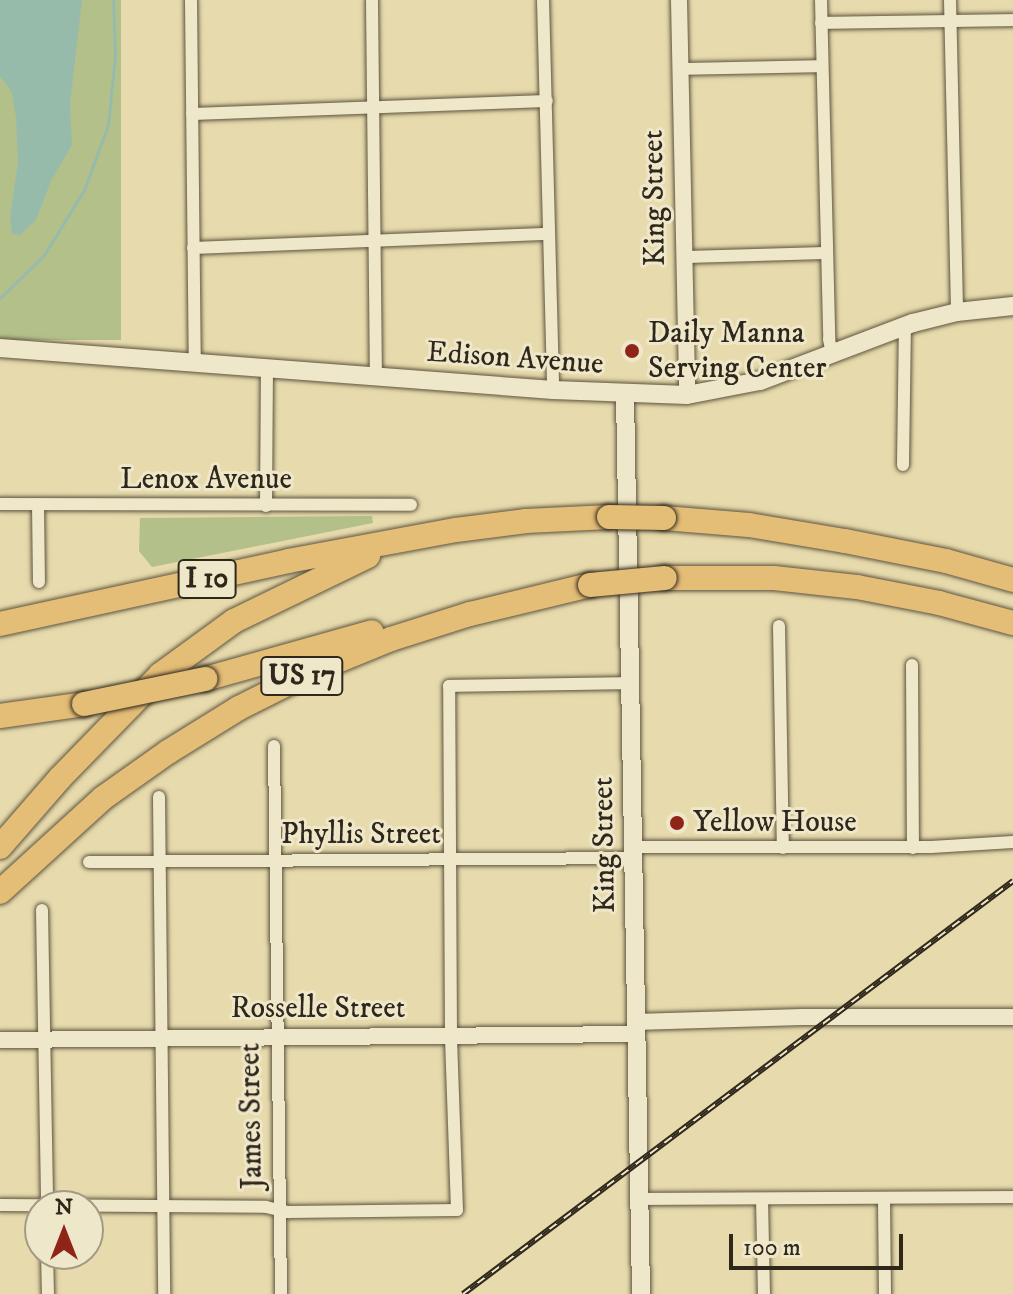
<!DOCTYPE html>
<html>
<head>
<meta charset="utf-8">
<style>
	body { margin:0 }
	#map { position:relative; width:1013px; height:1294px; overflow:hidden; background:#e7daac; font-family:"IM FELL DW Pica",serif }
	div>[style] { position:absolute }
	.green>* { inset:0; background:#b4c08a; transform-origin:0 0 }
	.water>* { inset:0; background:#97bbaa }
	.stream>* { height:3px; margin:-1.5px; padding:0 1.5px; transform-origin:1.5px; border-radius:1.5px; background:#97bbaa }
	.roads { filter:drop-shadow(0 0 2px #5d543f) drop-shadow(0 0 2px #5d543f) }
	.minor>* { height:12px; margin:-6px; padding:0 6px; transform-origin:6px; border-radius:6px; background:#efe7c9 }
	.tertiary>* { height:16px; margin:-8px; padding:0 8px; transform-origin:8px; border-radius:8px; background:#efe7c9 }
	.secondary>* { height:18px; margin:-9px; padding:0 9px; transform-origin:9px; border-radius:9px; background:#efe7c9 }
	.motorway>* { height:24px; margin:-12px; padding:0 12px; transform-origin:12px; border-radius:12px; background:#e4bd76 }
	.rail>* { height:6px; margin-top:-3px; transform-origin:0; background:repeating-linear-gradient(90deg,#efe7c9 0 9px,#2f271b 0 18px); box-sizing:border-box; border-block:2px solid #2f271b }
	.bridges { filter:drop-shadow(0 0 2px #2f271b) drop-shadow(0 0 2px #2f271b) }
	.motorway-bridge>* { height:24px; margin:-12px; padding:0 12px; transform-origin:12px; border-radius:12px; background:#e4bd76 }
	.dots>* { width:22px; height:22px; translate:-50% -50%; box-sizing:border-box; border:4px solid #efe7c9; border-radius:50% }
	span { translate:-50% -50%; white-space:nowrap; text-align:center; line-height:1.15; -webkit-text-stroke:6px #efe7c9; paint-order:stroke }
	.shield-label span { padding:2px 6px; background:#efe7c9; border:2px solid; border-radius:6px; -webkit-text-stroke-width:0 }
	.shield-label { font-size:28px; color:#2f271b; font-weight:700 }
	.street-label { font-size:30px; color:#2f271b }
	.poi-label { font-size:30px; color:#2f271b }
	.left { translate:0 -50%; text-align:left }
	.north { position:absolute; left:24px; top:1190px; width:80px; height:80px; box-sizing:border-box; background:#efe7c9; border:2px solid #a29a83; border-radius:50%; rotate:0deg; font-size:22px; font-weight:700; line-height:32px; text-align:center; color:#2f271b }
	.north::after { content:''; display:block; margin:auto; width:28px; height:36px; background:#8f2418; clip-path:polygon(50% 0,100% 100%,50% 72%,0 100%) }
	.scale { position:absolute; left:729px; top:1234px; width:174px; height:36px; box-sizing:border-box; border:4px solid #2f271b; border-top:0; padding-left:10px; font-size:24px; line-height:28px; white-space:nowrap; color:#2f271b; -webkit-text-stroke:6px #efe7c9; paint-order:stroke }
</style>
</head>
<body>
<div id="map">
	<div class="green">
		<i style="left:0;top:0;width:121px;height:340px"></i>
		<i style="clip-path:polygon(372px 516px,373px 523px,152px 567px,139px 551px,140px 518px)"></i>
	</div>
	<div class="water">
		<i style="clip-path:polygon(0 0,82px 0,70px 104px,72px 145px,51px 181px,36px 220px,20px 235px,12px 234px,10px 216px,18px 162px,16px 118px,12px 92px,0 76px)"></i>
	</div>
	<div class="stream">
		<i style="left:0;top:298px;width:62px;rotate:-44.3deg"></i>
		<i style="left:44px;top:255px;width:76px;rotate:-58.4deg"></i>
		<i style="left:84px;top:190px;width:69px;rotate:-69.7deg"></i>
		<i style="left:108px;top:125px;width:69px;rotate:-84.2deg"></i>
		<i style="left:115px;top:56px;width:56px;rotate:-92deg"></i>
	</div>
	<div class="roads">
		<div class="minor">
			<i style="left:191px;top:0;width:362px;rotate:89.4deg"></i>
			<i style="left:372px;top:0;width:376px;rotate:89.4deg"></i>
			<i style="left:543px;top:0;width:390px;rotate:88.5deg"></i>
			<i style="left:821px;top:0;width:339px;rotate:88.6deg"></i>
			<i style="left:829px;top:339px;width:15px;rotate:79deg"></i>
			<i style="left:950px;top:0;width:312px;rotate:88.7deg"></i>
			<i style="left:821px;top:23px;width:192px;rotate:-0.9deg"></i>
			<i style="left:680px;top:69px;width:142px;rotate:-1.2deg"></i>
			<i style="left:192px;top:114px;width:355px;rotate:-2.1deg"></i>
			<i style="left:193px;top:248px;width:356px;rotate:-2.3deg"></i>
			<i style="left:684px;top:257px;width:143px;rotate:-1.6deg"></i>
			<i style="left:903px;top:465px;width:140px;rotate:-89.2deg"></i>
			<i style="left:0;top:504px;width:411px;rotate:0.1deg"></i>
			<i style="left:38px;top:504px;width:78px;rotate:89.3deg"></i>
			<i style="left:266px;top:506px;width:138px;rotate:-89.6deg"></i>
			<i style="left:779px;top:626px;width:222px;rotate:89deg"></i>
			<i style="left:912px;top:665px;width:183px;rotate:89.7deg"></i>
			<i style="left:274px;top:746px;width:548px;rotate:89.27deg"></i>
			<i style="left:159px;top:797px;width:497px;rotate:89.4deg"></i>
			<i style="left:633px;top:847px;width:298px"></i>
			<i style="left:931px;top:847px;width:82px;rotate:-3.5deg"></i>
			<i style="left:89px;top:862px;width:544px;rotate:-0.42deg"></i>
			<i style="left:42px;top:910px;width:296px;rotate:89deg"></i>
			<i style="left:639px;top:1199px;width:374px;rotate:-0.3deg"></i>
			<i style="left:762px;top:1199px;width:95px;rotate:88.8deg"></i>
			<i style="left:884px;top:1199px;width:95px;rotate:89.4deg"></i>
			<i style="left:0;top:1205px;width:266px;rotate:0.4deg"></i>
			<i style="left:266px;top:1207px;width:23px;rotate:13deg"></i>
			<i style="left:288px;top:1212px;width:169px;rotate:-0.7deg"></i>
			<i style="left:457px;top:1210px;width:174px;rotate:-92deg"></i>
			<i style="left:451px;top:1036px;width:350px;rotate:-90.3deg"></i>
			<i style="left:449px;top:686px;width:181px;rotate:-0.9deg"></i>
			<i style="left:47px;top:1254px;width:40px;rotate:88.6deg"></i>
		</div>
		<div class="tertiary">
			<i style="left:679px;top:0;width:395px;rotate:88.8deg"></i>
			<i style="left:635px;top:1022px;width:167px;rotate:-1.7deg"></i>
			<i style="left:802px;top:1017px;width:211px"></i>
			<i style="left:0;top:1040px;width:636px;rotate:-0.54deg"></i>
		</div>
		<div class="secondary">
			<i style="left:0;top:348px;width:555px;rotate:4.34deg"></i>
			<i style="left:553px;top:390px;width:134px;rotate:2.1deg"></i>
			<i style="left:687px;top:395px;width:74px;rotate:-10.9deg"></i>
			<i style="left:760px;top:381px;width:164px;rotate:-20.8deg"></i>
			<i style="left:913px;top:323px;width:45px;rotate:-14deg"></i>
			<i style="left:957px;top:312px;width:56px;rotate:-6.1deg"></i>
			<i style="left:625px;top:394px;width:900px;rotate:88.98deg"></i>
		</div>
		<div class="motorway">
			<i style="left:664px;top:518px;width:85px;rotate:4.7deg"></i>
			<i style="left:749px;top:525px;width:97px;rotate:9.5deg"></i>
			<i style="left:845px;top:541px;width:103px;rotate:11.2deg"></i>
			<i style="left:946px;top:561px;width:70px;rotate:15.8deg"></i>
			<i style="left:665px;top:578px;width:109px"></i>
			<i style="left:774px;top:578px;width:83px;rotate:6.2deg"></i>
			<i style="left:857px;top:587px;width:84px;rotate:11deg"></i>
			<i style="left:939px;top:603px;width:77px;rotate:15.1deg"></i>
			<i style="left:0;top:624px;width:295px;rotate:-12.3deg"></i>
			<i style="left:288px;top:561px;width:171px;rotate:-10.5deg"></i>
			<i style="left:456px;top:530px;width:71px;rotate:-7.3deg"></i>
			<i style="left:526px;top:521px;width:83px;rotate:-2.8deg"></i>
			<i style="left:205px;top:679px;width:173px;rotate:-15.7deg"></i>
			<i style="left:0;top:716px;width:85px;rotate:-8.1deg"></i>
			<i style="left:0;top:847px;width:91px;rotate:-49deg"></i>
			<i style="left:60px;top:778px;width:144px;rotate:-45.8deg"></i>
			<i style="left:160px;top:675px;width:92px;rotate:-36.1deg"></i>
			<i style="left:234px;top:621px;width:149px;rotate:-25.9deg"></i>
			<i style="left:0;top:892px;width:139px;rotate:-42.4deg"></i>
			<i style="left:103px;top:798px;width:80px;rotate:-35.3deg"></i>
			<i style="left:168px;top:752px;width:84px;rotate:-31.8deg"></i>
			<i style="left:239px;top:708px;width:83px;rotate:-26.6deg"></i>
			<i style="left:313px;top:671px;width:84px;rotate:-22.3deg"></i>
			<i style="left:391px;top:639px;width:83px;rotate:-17.6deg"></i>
			<i style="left:470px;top:614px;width:123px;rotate:-13.6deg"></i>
		</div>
	</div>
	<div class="rail">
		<i style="left:463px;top:1294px;width:688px;rotate:-36.9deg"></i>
	</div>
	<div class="bridges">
		<div class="motorway-bridge">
			<i style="left:609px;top:517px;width:55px;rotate:1deg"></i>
			<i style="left:590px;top:585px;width:75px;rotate:-5.3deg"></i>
			<i style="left:84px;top:704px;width:124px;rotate:-11.7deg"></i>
		</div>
	</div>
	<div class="dots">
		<i style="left:632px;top:351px;background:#8f2418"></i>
		<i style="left:677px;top:823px;background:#8f2418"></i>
	</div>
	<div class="shield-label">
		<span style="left:207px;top:579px">I 10</span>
		<span style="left:302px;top:676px">US 17</span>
	</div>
	<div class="street-label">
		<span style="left:655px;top:198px;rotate:-91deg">King Street</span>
		<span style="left:515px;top:359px;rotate:4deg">Edison Avenue</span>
		<span style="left:206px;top:480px">Lenox Avenue</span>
		<span style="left:361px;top:835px">Phyllis Street</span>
		<span style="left:605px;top:845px;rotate:-91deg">King Street</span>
		<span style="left:318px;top:1009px">Rosselle Street</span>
		<span style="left:252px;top:1116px;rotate:-91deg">James Street</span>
	</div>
	<div class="poi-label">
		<span class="left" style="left:648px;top:351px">Daily Manna<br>Serving Center</span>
		<span class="left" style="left:693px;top:823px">Yellow House</span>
	</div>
	<div class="north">N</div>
	<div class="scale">100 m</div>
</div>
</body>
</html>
